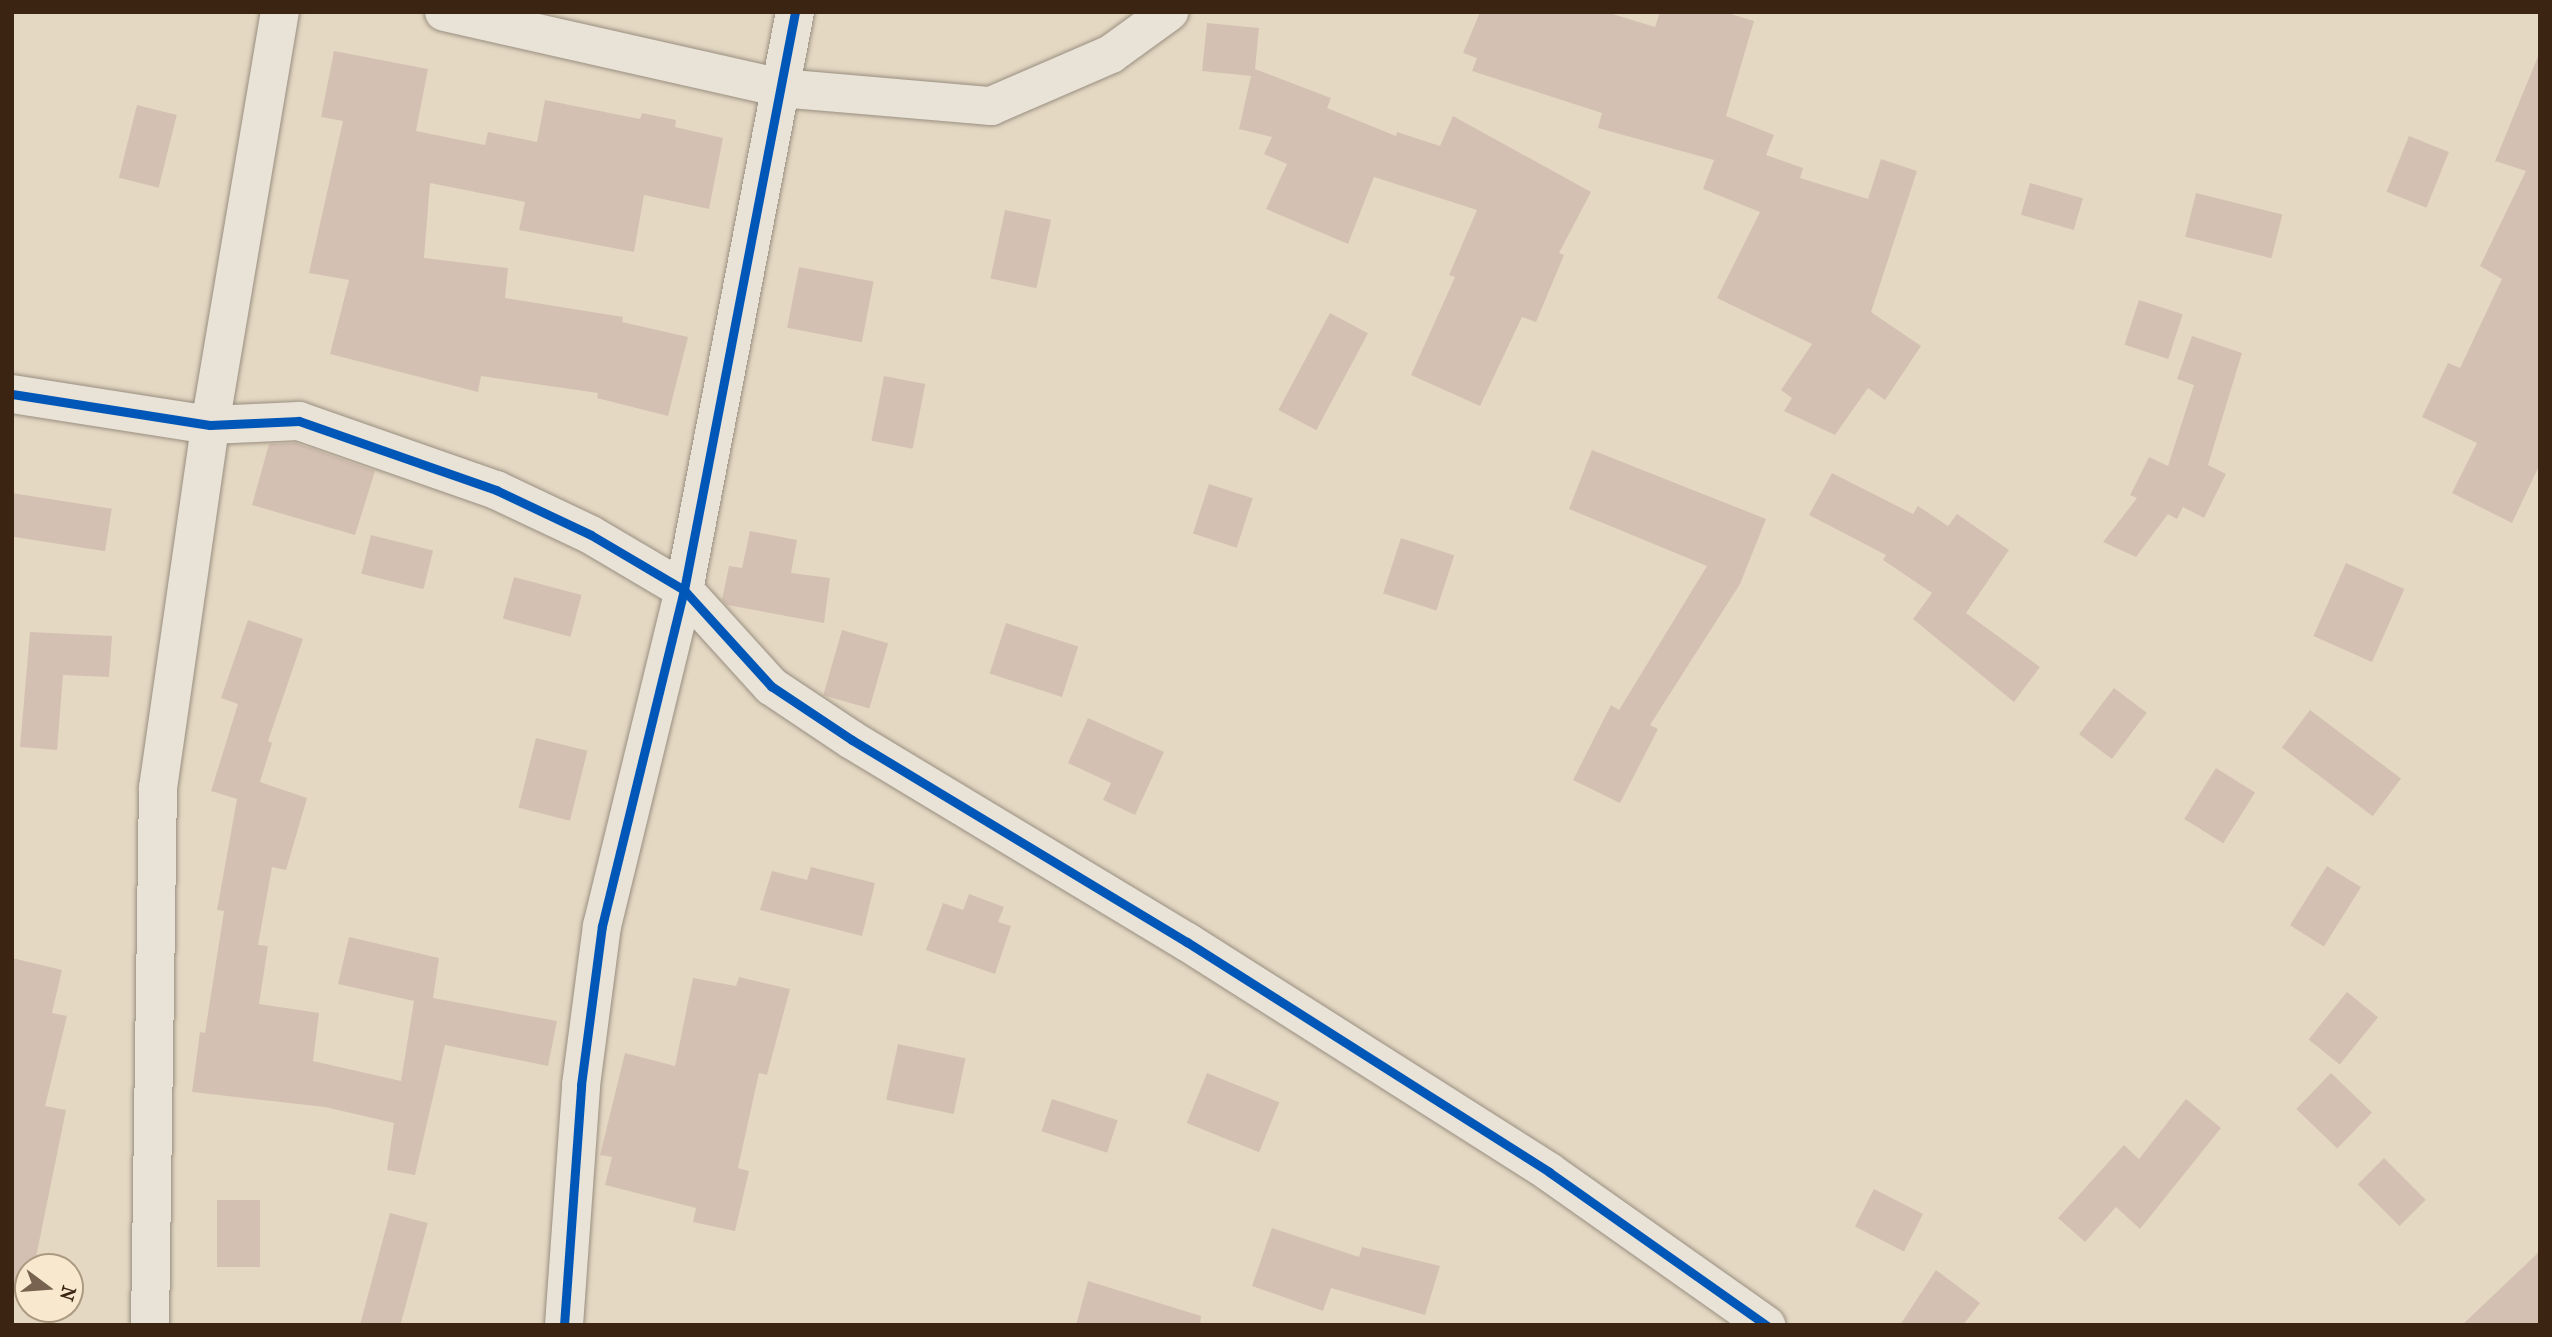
<!DOCTYPE html>
<html>
<head>
<meta charset="utf-8">
<style>
	body { margin:0 }
	#map { position:relative; width:2552px; height:1337px; overflow:hidden; background:#e4d8c2; font-family:"IM FELL French Canon",serif }
	div>[style] { position:absolute }
	.building>* { inset:0; background:#d4c0b2; transform-origin:0 0 }
	.roads { filter:drop-shadow(0 0 2px #998e80) drop-shadow(0 0 2px #998e80) }
	.minor>* { height:38px; margin:-19px; padding:0 19px; transform-origin:19px; border-radius:19px; background:#e9e2d7 }
	.cycleway>* { height:9px; margin:-4.5px; padding:0 4.5px; transform-origin:4.5px; border-radius:4.5px; background:#0057b8 }
	span { translate:-50% -50%; white-space:nowrap; text-align:center; line-height:1.15; -webkit-text-stroke:5px #f7e8ce; paint-order:stroke }
	.frame { position:absolute; inset:0; border:14px solid #3c2413; pointer-events:none }
	.north { position:absolute; left:14px; top:1253px; width:70px; height:70px; box-sizing:border-box; background:#f7e8ce; border:2px solid #ac9a83; border-radius:50%; rotate:106deg; font-size:19px; font-weight:700; line-height:28px; text-align:center; color:#3c2413 }
	.north::after { content:''; display:block; margin:auto; width:24px; height:32px; background:#776350; clip-path:polygon(50% 0,100% 100%,50% 72%,0 100%) }
</style>
</head>
<body>
<div id="map">
	<div class="building">
		<i style="clip-path:polygon(1480px 12px,1606px 12px,1655px 27px,1660px 12px,1724px 12px,1754px 21px,1726px 116px,1774px 135px,1766px 155px,1803px 168px,1800px 178px,1868px 199px,1881px 159px,1917px 171px,1871px 312px,1921px 346px,1885px 400px,1868px 388px,1835px 435px,1784px 411px,1792px 398px,1781px 390px,1812px 344px,1717px 298px,1760px 212px,1703px 189px,1714px 160px,1598px 128px,1602px 113px,1472px 71px,1477px 58px,1463px 53px)"></i>
		<i style="clip-path:polygon(1207px 23px,1259px 28px,1255px 69px,1331px 98px,1327px 108px,1396px 136px,1397px 132px,1440px 146px,1453px 116px,1591px 192px,1559px 253px,1564px 255px,1536px 322px,1522px 317px,1480px 406px,1411px 375px,1455px 277px,1449px 275px,1477px 210px,1374px 177px,1348px 244px,1266px 209px,1287px 164px,1264px 154px,1272px 137px,1239px 129px,1251px 76px,1202px 71px)"></i>
		<i style="clip-path:polygon(334px 51px,428px 69px,416px 131px,485px 145px,488px 132px,537px 142px,545px 100px,640px 119px,642px 113px,676px 120px,675px 127px,723px 138px,709px 209px,644px 195px,634px 252px,519px 230px,525px 202px,430px 183px,424px 258px,508px 268px,505px 298px,623px 317px,622px 322px,688px 337px,668px 416px,597px 398px,598px 393px,481px 376px,478px 392px,330px 354px,349px 280px,309px 273px,343px 121px,321px 117px)"></i>
		<i style="clip-path:polygon(2539px 54px,2540px 464px,2512px 523px,2452px 493px,2477px 443px,2422px 417px,2448px 363px,2460px 368px,2502px 279px,2480px 266px,2526px 171px,2495px 161px)"></i>
		<i style="left:137px;top:105px;width:41px;height:75px;rotate:14deg"></i>
		<i style="left:2409px;top:136px;width:43px;height:60px;rotate:22deg"></i>
		<i style="left:2030px;top:183px;width:55px;height:33px;rotate:16deg"></i>
		<i style="left:2196px;top:193px;width:89px;height:45px;rotate:14deg"></i>
		<i style="left:1005px;top:210px;width:47px;height:70px;rotate:12deg"></i>
		<i style="left:799px;top:267px;width:76px;height:62px;rotate:11deg"></i>
		<i style="left:2139px;top:300px;width:46px;height:47px;rotate:18deg"></i>
		<i style="left:1330px;top:313px;width:43px;height:110px;rotate:28deg"></i>
		<i style="clip-path:polygon(2192px 336px,2242px 353px,2208px 465px,2226px 474px,2204px 518px,2183px 507px,2177px 519px,2168px 514px,2136px 557px,2103px 542px,2137px 498px,2130px 495px,2149px 457px,2168px 466px,2194px 385px,2177px 379px)"></i>
		<i style="left:884px;top:376px;width:42px;height:66px;rotate:11deg"></i>
		<i style="clip-path:polygon(296px 443px,375px 471px,355px 535px,252px 505px,269px 444px)"></i>
		<i style="clip-path:polygon(1592px 450px,1766px 519px,1740px 584px,1650px 725px,1658px 729px,1620px 803px,1573px 780px,1611px 705px,1619px 710px,1707px 566px,1569px 509px)"></i>
		<i style="clip-path:polygon(1832px 473px,1913px 514px,1918px 506px,1948px 526px,1957px 514px,2009px 550px,1966px 613px,2040px 667px,2014px 702px,1913px 619px,1932px 593px,1883px 560px,1886px 555px,1809px 515px)"></i>
		<i style="left:1209px;top:484px;width:46px;height:52px;rotate:18deg"></i>
		<i style="left:12px;top:493px;width:101px;height:43px;rotate:9deg"></i>
		<i style="clip-path:polygon(750px 531px,797px 540px,791px 573px,830px 578px,824px 623px,727px 605px,722px 600px,729px 566px,742px 568px)"></i>
		<i style="left:371px;top:535px;width:64px;height:40px;rotate:14deg"></i>
		<i style="left:1401px;top:538px;width:56px;height:58px;rotate:18deg"></i>
		<i style="left:2346px;top:563px;width:64px;height:80px;rotate:24deg"></i>
		<i style="left:514px;top:577px;width:70px;height:43px;rotate:15deg"></i>
		<i style="clip-path:polygon(248px 620px,303px 639px,268px 741px,272px 743px,260px 782px,307px 798px,286px 870px,272px 867px,258px 945px,268px 946px,259px 1004px,319px 1013px,313px 1061px,401px 1081px,414px 1001px,338px 984px,349px 937px,439px 958px,433px 998px,557px 1021px,548px 1066px,445px 1045px,415px 1175px,387px 1170px,394px 1123px,325px 1107px,192px 1092px,200px 1032px,205px 1033px,224px 911px,217px 910px,237px 799px,211px 791px,238px 704px,221px 698px)"></i>
		<i style="left:1006px;top:623px;width:76px;height:53px;rotate:18deg"></i>
		<i style="left:842px;top:630px;width:48px;height:68px;rotate:16deg"></i>
		<i style="clip-path:polygon(30px 632px,112px 636px,109px 677px,63px 675px,57px 750px,20px 747px)"></i>
		<i style="left:2114px;top:688px;width:41px;height:58px;rotate:37deg"></i>
		<i style="left:2310px;top:710px;width:114px;height:47px;rotate:37deg"></i>
		<i style="clip-path:polygon(1088px 718px,1164px 752px,1135px 815px,1103px 800px,1111px 783px,1068px 763px)"></i>
		<i style="left:536px;top:738px;width:53px;height:72px;rotate:14deg"></i>
		<i style="left:2216px;top:768px;width:46px;height:60px;rotate:32deg"></i>
		<i style="left:2327px;top:866px;width:40px;height:70px;rotate:32deg"></i>
		<i style="clip-path:polygon(811px 867px,875px 883px,862px 936px,760px 910px,772px 871px,807px 880px)"></i>
		<i style="clip-path:polygon(969px 894px,1004px 907px,998px 922px,1011px 926px,995px 974px,926px 950px,943px 903px,963px 910px)"></i>
		<i style="clip-path:polygon(12px 958px,62px 970px,52px 1013px,67px 1016px,45px 1106px,66px 1110px,34px 1267px,28px 1267px,28px 1291px,12px 1290px)"></i>
		<i style="clip-path:polygon(739px 977px,790px 989px,767px 1075px,759px 1073px,738px 1168px,749px 1171px,735px 1231px,693px 1222px,696px 1208px,605px 1185px,612px 1157px,600px 1155px,625px 1053px,675px 1066px,693px 978px,736px 986px)"></i>
		<i style="left:2347px;top:992px;width:40px;height:61px;rotate:39deg"></i>
		<i style="left:898px;top:1044px;width:69px;height:57px;rotate:12deg"></i>
		<i style="left:1207px;top:1073px;width:78px;height:54px;rotate:22deg"></i>
		<i style="left:2331px;top:1073px;width:57px;height:50px;rotate:44deg"></i>
		<i style="left:1052px;top:1099px;width:69px;height:34px;rotate:18deg"></i>
		<i style="clip-path:polygon(2186px 1099px,2221px 1128px,2140px 1229px,2116px 1207px,2085px 1242px,2058px 1218px,2124px 1145px,2139px 1159px)"></i>
		<i style="left:2384px;top:1158px;width:59px;height:37px;rotate:45deg"></i>
		<i style="left:1874px;top:1189px;width:55px;height:42px;rotate:27deg"></i>
		<i style="left:217px;top:1200px;width:43px;height:67px"></i>
		<i style="left:390px;top:1213px;width:39px;height:115px;rotate:15deg"></i>
		<i style="clip-path:polygon(1272px 1228px,1359px 1257px,1362px 1247px,1440px 1266px,1425px 1315px,1331px 1288px,1323px 1311px,1252px 1286px)"></i>
		<i style="clip-path:polygon(2540px 1251px,2540px 1325px,2462px 1325px)"></i>
		<i style="clip-path:polygon(1936px 1270px,1980px 1303px,1963px 1325px,1900px 1325px)"></i>
		<i style="clip-path:polygon(1088px 1281px,1201px 1316px,1200px 1325px,1076px 1325px)"></i>
	</div>
	<div class="roads">
		<div class="minor">
			<i style="left:444px;top:12px;width:344px;rotate:12.7deg"></i>
			<i style="left:780px;top:88px;width:212px;rotate:4.9deg"></i>
			<i style="left:991px;top:106px;width:131px;rotate:-23.4deg"></i>
			<i style="left:1111px;top:54px;width:72px;rotate:-35.9deg"></i>
			<i style="left:12px;top:394px;width:200px;rotate:8.9deg"></i>
			<i style="left:210px;top:425px;width:89px;rotate:-2.6deg"></i>
			<i style="left:299px;top:421px;width:209px;rotate:19.3deg"></i>
			<i style="left:496px;top:490px;width:105px;rotate:25.3deg"></i>
			<i style="left:591px;top:535px;width:108px;rotate:30.6deg"></i>
			<i style="left:684px;top:590px;width:130px;rotate:47.8deg"></i>
			<i style="left:771px;top:686px;width:97px;rotate:33.7deg"></i>
			<i style="left:852px;top:740px;width:391px;rotate:31.1deg"></i>
			<i style="left:1187px;top:942px;width:429px;rotate:32.4deg"></i>
			<i style="left:1549px;top:1172px;width:266px;rotate:35.2deg"></i>
			<i style="left:150px;top:1325px;width:537px;rotate:-89.15deg"></i>
			<i style="left:158px;top:788px;width:367px;rotate:-81.8deg"></i>
			<i style="left:210px;top:425px;width:419px;rotate:-80.4deg"></i>
			<i style="left:564px;top:1325px;width:241px;rotate:-85.9deg"></i>
			<i style="left:581px;top:1085px;width:160px;rotate:-82.5deg"></i>
			<i style="left:602px;top:926px;width:346px;rotate:-76.3deg"></i>
			<i style="left:684px;top:590px;width:589px;rotate:-79.13deg"></i>
		</div>
	</div>
	<div class="cycleway">
		<i style="left:12px;top:394px;width:200px;rotate:8.9deg"></i>
		<i style="left:210px;top:425px;width:89px;rotate:-2.6deg"></i>
		<i style="left:299px;top:421px;width:209px;rotate:19.3deg"></i>
		<i style="left:496px;top:490px;width:105px;rotate:25.3deg"></i>
		<i style="left:591px;top:535px;width:108px;rotate:30.6deg"></i>
		<i style="left:684px;top:590px;width:130px;rotate:47.8deg"></i>
		<i style="left:771px;top:686px;width:97px;rotate:33.7deg"></i>
		<i style="left:852px;top:740px;width:391px;rotate:31.1deg"></i>
		<i style="left:1187px;top:942px;width:429px;rotate:32.4deg"></i>
		<i style="left:1549px;top:1172px;width:266px;rotate:35.2deg"></i>
		<i style="left:564px;top:1325px;width:241px;rotate:-85.9deg"></i>
		<i style="left:581px;top:1085px;width:160px;rotate:-82.5deg"></i>
		<i style="left:602px;top:926px;width:346px;rotate:-76.3deg"></i>
		<i style="left:684px;top:590px;width:589px;rotate:-79.13deg"></i>
	</div>
	<div class="frame"></div>
	<div class="north">N</div>
</div>
</body>
</html>
